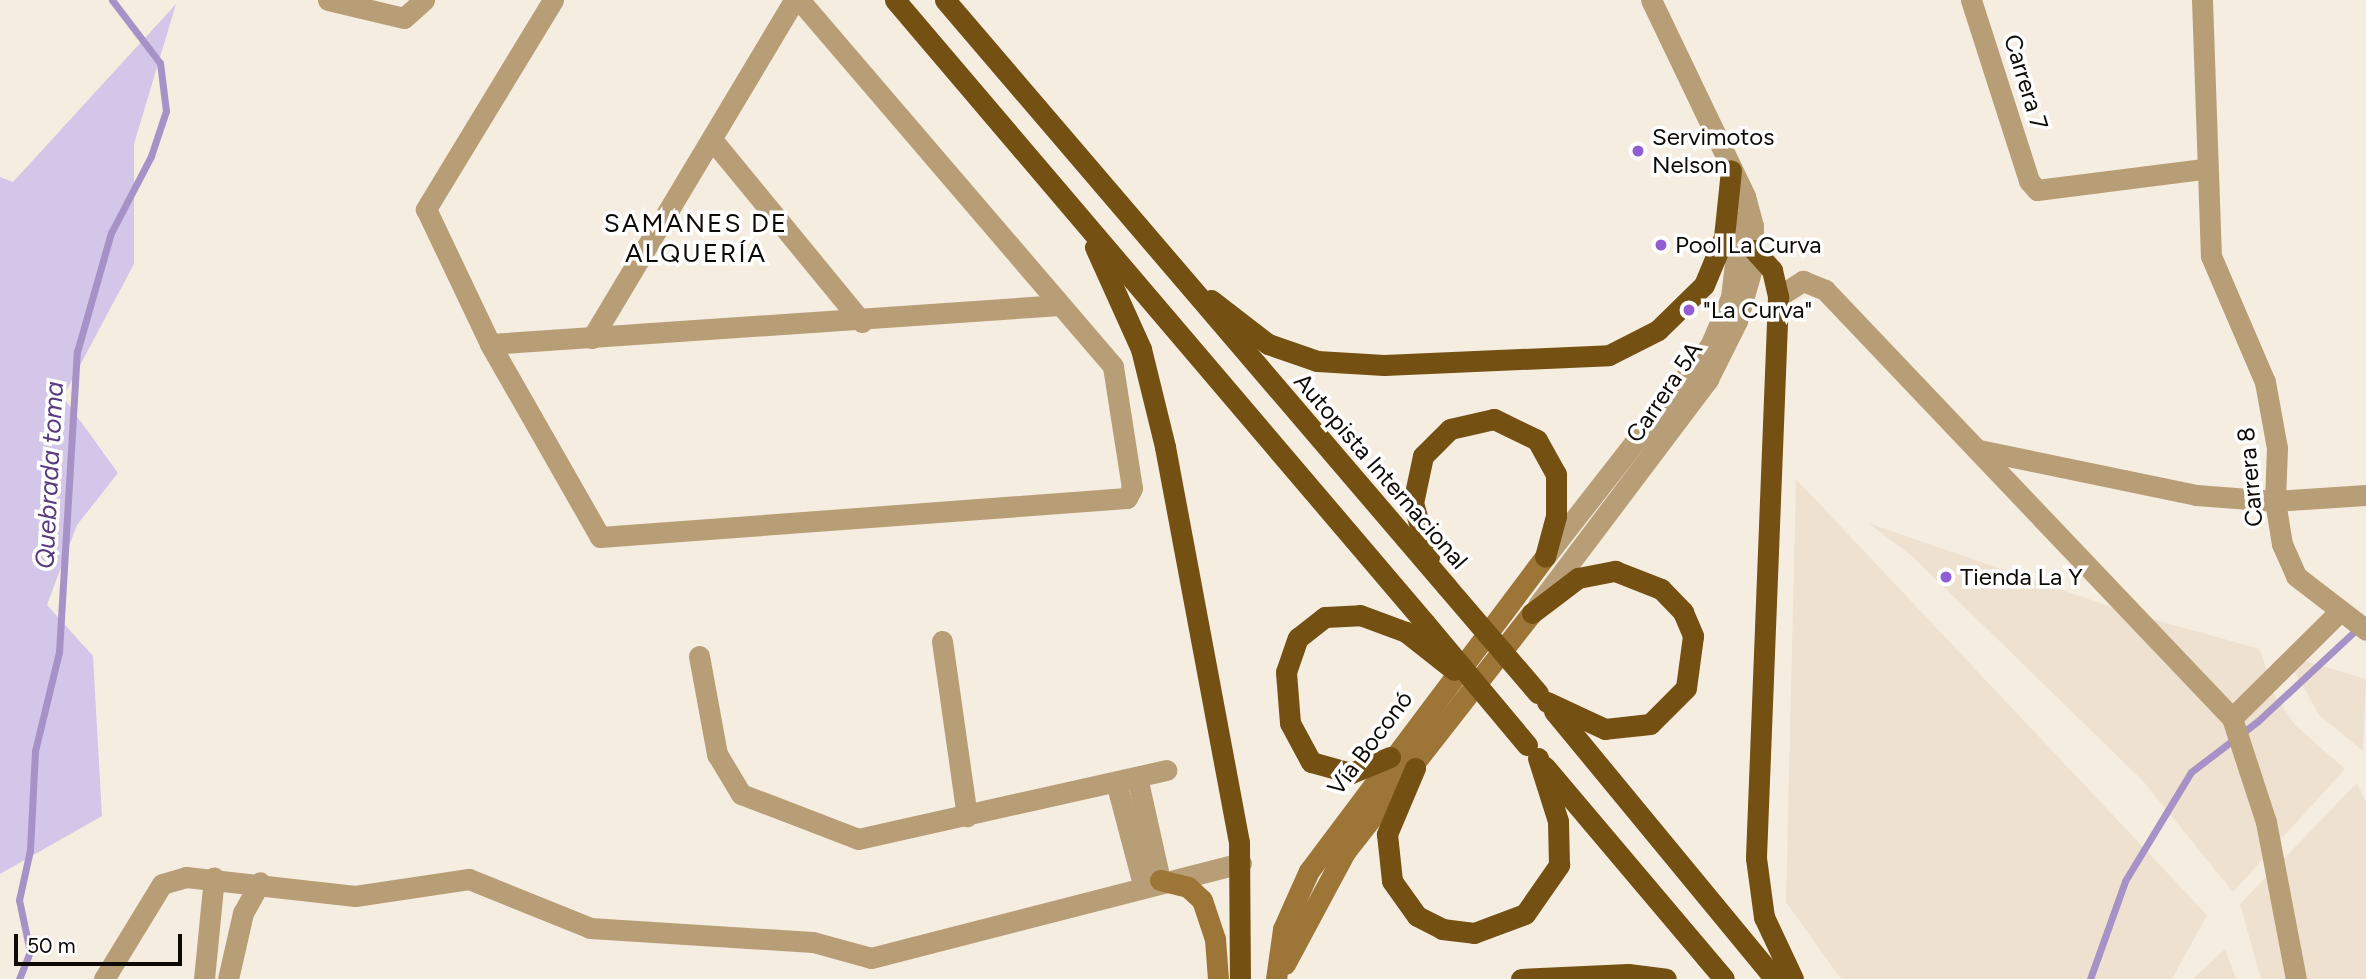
<!DOCTYPE html>
<html>
<head>
<meta charset="utf-8">
<style>
	body { margin:0 }
	#map { position:relative; width:2366px; height:979px; overflow:hidden; background:#f6ede1; font-family:Figtree,sans-serif }
	div>[style] { position:absolute }
	.built>* { inset:0; background:#eee1cf }
	.green>* { inset:0; background:#d3c6e8 }
	.stream>* { height:7px; margin:-3.5px; padding:0 3.5px; transform-origin:3.5px; border-radius:3.5px; background:#a692c6 }
	.minor>* { height:21px; margin:-10.5px; padding:0 10.5px; transform-origin:10.5px; border-radius:10.5px; background:#b89e77 }
	.tertiary>* { height:21px; margin:-10.5px; padding:0 10.5px; transform-origin:10.5px; border-radius:10.5px; background:#b89e77 }
	.secondary>* { height:21px; margin:-10.5px; padding:0 10.5px; transform-origin:10.5px; border-radius:10.5px; background:#9d7537 }
	.trunk>* { height:21px; margin:-10.5px; padding:0 10.5px; transform-origin:10.5px; border-radius:10.5px; background:#745012 }
	.trunk-bridge>* { height:21px; margin:-10.5px; padding:0 10.5px; transform-origin:10.5px; border-radius:10.5px; background:#745012 }
	.dots>* { width:19px; height:19px; translate:-50% -50%; box-sizing:border-box; border:4px solid #fff; border-radius:50% }
	span { translate:-50% -50%; white-space:nowrap; text-align:center; line-height:1.15; -webkit-text-stroke:7px #fff; paint-order:stroke }
	.street-label { font-size:24px; color:#0e0b07 }
	.poi-label { font-size:24px; color:#0e0b07 }
	.left { translate:0 -50%; text-align:left }
	.neighbourhood-label { font-size:26px; color:#0e0b07; letter-spacing:2px }
	.water-label { font-size:26px; color:#583c7d; font-style:italic }
	.scale { position:absolute; left:14px; top:934px; width:168px; height:32px; box-sizing:border-box; border:4px solid #0e0b07; border-top:0; padding-left:9px; font-size:21px; line-height:24px; white-space:nowrap; color:#0e0b07; -webkit-text-stroke:5px #fff; paint-order:stroke }
</style>
</head>
<body>
<div id="map">
	<div class="built">
		<i style="clip-path:polygon(1796px 479px,2207px 915px,2172px 979px,1841px 979px,1786px 902px)"></i>
		<i style="clip-path:polygon(1868px 523px,2123px 611px,2260px 649px,2273px 693px,2296px 726px,2345px 769px,2233px 892px,2143px 781px,1912px 556px)"></i>
		<i style="clip-path:polygon(2285px 655px,2366px 679px,2363px 751px,2320px 716px)"></i>
		<i style="clip-path:polygon(2357px 783px,2366px 802px,2366px 979px,2261px 979px,2240px 904px)"></i>
		<i style="clip-path:polygon(2225px 949px,2236px 979px,2193px 979px)"></i>
	</div>
	<div class="green">
		<i style="clip-path:polygon(176px 4px,134px 144px,134px 264px,63px 397px,118px 473px,77px 525px,47px 605px,93px 656px,102px 816px,0 874px,0 177px,13px 182px)"></i>
	</div>
	<div class="stream">
		<i style="left:19px;top:979px;width:29px;rotate:-68deg"></i>
		<i style="left:30px;top:952px;width:53px;rotate:-101.9deg"></i>
		<i style="left:19px;top:900px;width:51px;rotate:-77.6deg"></i>
		<i style="left:30px;top:850px;width:99px;rotate:-87.1deg"></i>
		<i style="left:35px;top:751px;width:102px;rotate:-76.4deg"></i>
		<i style="left:59px;top:652px;width:301px;rotate:-86.6deg"></i>
		<i style="left:77px;top:352px;width:124px;rotate:-74.1deg"></i>
		<i style="left:111px;top:233px;width:87px;rotate:-62.5deg"></i>
		<i style="left:151px;top:156px;width:47px;rotate:-71.6deg"></i>
		<i style="left:166px;top:111px;width:48px;rotate:-97.1deg"></i>
		<i style="left:160px;top:63px;width:79px;rotate:-127.3deg"></i>
		<i style="left:2090px;top:979px;width:104px;rotate:-70.3deg"></i>
		<i style="left:2125px;top:881px;width:127px;rotate:-58.8deg"></i>
		<i style="left:2191px;top:772px;width:84px;rotate:-37.3deg"></i>
		<i style="left:2258px;top:721px;width:138px;rotate:-42.9deg"></i>
	</div>
	<div class="minor">
		<i style="left:328px;top:0;width:78px;rotate:13.3deg"></i>
		<i style="left:404px;top:18px;width:27px;rotate:-42deg"></i>
		<i style="left:553px;top:0;width:245px;rotate:121.3deg"></i>
		<i style="left:426px;top:209px;width:149px;rotate:64.6deg"></i>
		<i style="left:490px;top:344px;width:222px;rotate:60.3deg"></i>
		<i style="left:600px;top:537px;width:528px;rotate:-4.23deg"></i>
		<i style="left:1127px;top:498px;width:11px;rotate:-63deg"></i>
		<i style="left:1132px;top:488px;width:123px;rotate:-98.9deg"></i>
		<i style="left:1113px;top:366px;width:482px;rotate:-130.6deg"></i>
		<i style="left:1971px;top:0;width:190px;rotate:72.2deg"></i>
		<i style="left:2029px;top:181px;width:12px;rotate:48deg"></i>
		<i style="left:2037px;top:190px;width:168px;rotate:-7.2deg"></i>
		<i style="left:2202px;top:0;width:256px;rotate:88deg"></i>
		<i style="left:2211px;top:256px;width:137px;rotate:66.8deg"></i>
		<i style="left:2265px;top:382px;width:67px;rotate:79.7deg"></i>
		<i style="left:2277px;top:448px;width:53px;rotate:92.2deg"></i>
		<i style="left:2275px;top:501px;width:44px;rotate:80.8deg"></i>
		<i style="left:2282px;top:544px;width:35px;rotate:66deg"></i>
		<i style="left:2296px;top:576px;width:88px;rotate:37.6deg"></i>
		<i style="left:714px;top:142px;width:233px;rotate:50.6deg"></i>
		<i style="left:1778px;top:297px;width:30px;rotate:-33deg"></i>
		<i style="left:1803px;top:281px;width:24px;rotate:22deg"></i>
		<i style="left:1825px;top:290px;width:591px;rotate:46.44deg"></i>
		<i style="left:2232px;top:718px;width:109px;rotate:71.9deg"></i>
		<i style="left:2266px;top:822px;width:160px;rotate:79.2deg"></i>
		<i style="left:592px;top:338px;width:394px;rotate:-59.1deg"></i>
		<i style="left:490px;top:344px;width:571px;rotate:-3.91deg"></i>
		<i style="left:1979px;top:450px;width:222px;rotate:11.7deg"></i>
		<i style="left:2196px;top:495px;width:79px;rotate:4.3deg"></i>
		<i style="left:2275px;top:501px;width:91px;rotate:-3.8deg"></i>
		<i style="left:942px;top:641px;width:177px;rotate:81.9deg"></i>
		<i style="left:699px;top:656px;width:100px;rotate:79.6deg"></i>
		<i style="left:717px;top:754px;width:47px;rotate:59deg"></i>
		<i style="left:741px;top:794px;width:125px;rotate:21deg"></i>
		<i style="left:858px;top:839px;width:316px;rotate:-12.6deg"></i>
		<i style="left:2232px;top:718px;width:151px;rotate:-44.7deg"></i>
		<i style="left:1137px;top:777px;width:106px;rotate:77.4deg"></i>
		<i style="left:1116px;top:782px;width:106px;rotate:75.2deg"></i>
		<i style="left:104px;top:979px;width:111px;rotate:-58.6deg"></i>
		<i style="left:162px;top:884px;width:25px;rotate:-16deg"></i>
		<i style="left:186px;top:877px;width:170px;rotate:6.4deg"></i>
		<i style="left:355px;top:896px;width:115px;rotate:-8.5deg"></i>
		<i style="left:469px;top:879px;width:131px;rotate:22deg"></i>
		<i style="left:590px;top:928px;width:223px;rotate:3.6deg"></i>
		<i style="left:813px;top:942px;width:60px;rotate:15.4deg"></i>
		<i style="left:871px;top:958px;width:382px;rotate:-14.4deg"></i>
		<i style="left:204px;top:979px;width:102px;rotate:-84.4deg"></i>
		<i style="left:228px;top:979px;width:68px;rotate:-77.2deg"></i>
		<i style="left:243px;top:913px;width:35px;rotate:-61deg"></i>
	</div>
	<div class="tertiary">
		<i style="left:1545px;top:557px;width:268px;rotate:-52deg"></i>
		<i style="left:1710px;top:346px;width:53px;rotate:-66.8deg"></i>
		<i style="left:1731px;top:297px;width:77px;rotate:-83.2deg"></i>
		<i style="left:1538px;top:605px;width:283px;rotate:-53deg"></i>
		<i style="left:1708px;top:379px;width:65px;rotate:-63.4deg"></i>
		<i style="left:1737px;top:321px;width:55px;rotate:-74.2deg"></i>
		<i style="left:1752px;top:268px;width:42px;rotate:-88.6deg"></i>
		<i style="left:1753px;top:226px;width:31px;rotate:-105deg"></i>
		<i style="left:1745px;top:196px;width:217px;rotate:-115.6deg"></i>
	</div>
	<div class="secondary">
		<i style="left:1160px;top:880px;width:29px;rotate:14deg"></i>
		<i style="left:1188px;top:887px;width:19px;rotate:43deg"></i>
		<i style="left:1202px;top:900px;width:41px;rotate:71.6deg"></i>
		<i style="left:1215px;top:939px;width:40px;rotate:85.7deg"></i>
		<i style="left:1285px;top:964px;width:127px;rotate:-61.8deg"></i>
		<i style="left:1345px;top:852px;width:303px;rotate:-52deg"></i>
		<i style="left:1276px;top:979px;width:50px;rotate:-82deg"></i>
		<i style="left:1283px;top:929px;width:64px;rotate:-65.9deg"></i>
		<i style="left:1309px;top:871px;width:393px;rotate:-53.1deg"></i>
	</div>
	<div class="trunk">
		<i style="left:895px;top:0;width:818px;rotate:49.61deg"></i>
		<i style="left:945px;top:0;width:772px;rotate:49.46deg"></i>
		<i style="left:1095px;top:247px;width:112px;rotate:65.7deg"></i>
		<i style="left:1141px;top:349px;width:101px;rotate:76.2deg"></i>
		<i style="left:1165px;top:447px;width:402px;rotate:79.4deg"></i>
		<i style="left:1239px;top:842px;width:137px;rotate:89.6deg"></i>
		<i style="left:1754px;top:250px;width:27px;rotate:48deg"></i>
		<i style="left:1772px;top:270px;width:28px;rotate:77deg"></i>
		<i style="left:1778px;top:297px;width:561px;rotate:92.25deg"></i>
		<i style="left:1756px;top:858px;width:60px;rotate:82.3deg"></i>
		<i style="left:1764px;top:917px;width:68px;rotate:64.9deg"></i>
		<i style="left:1211px;top:300px;width:72px;rotate:37.7deg"></i>
		<i style="left:1268px;top:344px;width:52px;rotate:19.1deg"></i>
		<i style="left:1317px;top:361px;width:67px;rotate:3.4deg"></i>
		<i style="left:1384px;top:365px;width:225px;rotate:-2.5deg"></i>
		<i style="left:1609px;top:355px;width:55px;rotate:-27deg"></i>
		<i style="left:1658px;top:330px;width:64px;rotate:-44.4deg"></i>
		<i style="left:1704px;top:285px;width:52px;rotate:-67.4deg"></i>
		<i style="left:1724px;top:237px;width:67px;rotate:-84deg"></i>
		<i style="left:1429px;top:557px;width:56px;rotate:-106.5deg"></i>
		<i style="left:1413px;top:503px;width:48px;rotate:-78deg"></i>
		<i style="left:1423px;top:456px;width:38px;rotate:-45deg"></i>
		<i style="left:1450px;top:429px;width:45px;rotate:-12.8deg"></i>
		<i style="left:1494px;top:419px;width:48px;rotate:26deg"></i>
		<i style="left:1537px;top:440px;width:39px;rotate:61deg"></i>
		<i style="left:1556px;top:474px;width:42px;rotate:90deg"></i>
		<i style="left:1556px;top:516px;width:42px;rotate:105deg"></i>
		<i style="left:1532px;top:613px;width:58px;rotate:-37.3deg"></i>
		<i style="left:1578px;top:578px;width:38px;rotate:-11deg"></i>
		<i style="left:1615px;top:571px;width:49px;rotate:21.4deg"></i>
		<i style="left:1661px;top:589px;width:32px;rotate:46deg"></i>
		<i style="left:1683px;top:612px;width:26px;rotate:67deg"></i>
		<i style="left:1693px;top:636px;width:52px;rotate:97.7deg"></i>
		<i style="left:1686px;top:688px;width:51px;rotate:135deg"></i>
		<i style="left:1650px;top:724px;width:45px;rotate:173.7deg"></i>
		<i style="left:1605px;top:729px;width:64px;rotate:-155deg"></i>
		<i style="left:1554px;top:711px;width:347px;rotate:50.5deg"></i>
		<i style="left:1390px;top:757px;width:42px;rotate:157.7deg"></i>
		<i style="left:1351px;top:773px;width:41px;rotate:-164.6deg"></i>
		<i style="left:1311px;top:762px;width:44px;rotate:-118.3deg"></i>
		<i style="left:1290px;top:723px;width:51px;rotate:-94.5deg"></i>
		<i style="left:1286px;top:672px;width:36px;rotate:-71deg"></i>
		<i style="left:1298px;top:638px;width:34px;rotate:-38deg"></i>
		<i style="left:1325px;top:617px;width:35px;rotate:-3deg"></i>
		<i style="left:1360px;top:615px;width:49px;rotate:20.3deg"></i>
		<i style="left:1545px;top:767px;width:277px;rotate:49.8deg"></i>
		<i style="left:1415px;top:768px;width:72px;rotate:113deg"></i>
		<i style="left:1387px;top:834px;width:47px;rotate:83.9deg"></i>
		<i style="left:1392px;top:881px;width:43px;rotate:54.5deg"></i>
		<i style="left:1417px;top:916px;width:28px;rotate:27deg"></i>
		<i style="left:1442px;top:929px;width:32px;rotate:7deg"></i>
		<i style="left:1474px;top:933px;width:54px;rotate:-20.4deg"></i>
		<i style="left:1525px;top:914px;width:60px;rotate:-55.2deg"></i>
		<i style="left:1559px;top:865px;width:44px;rotate:-91.3deg"></i>
		<i style="left:1558px;top:821px;width:66px;rotate:-107.6deg"></i>
		<i style="left:1521px;top:979px;width:107px;rotate:-2.7deg"></i>
		<i style="left:1628px;top:974px;width:38px;rotate:7deg"></i>
	</div>
	<div class="trunk-bridge">
		<i style="left:1447px;top:587px;width:140px;rotate:49.4deg"></i>
		<i style="left:1425px;top:623px;width:159px;rotate:50.1deg"></i>
		<i style="left:1406px;top:632px;width:61px;rotate:38.4deg"></i>
	</div>
	<div class="dots">
		<i style="left:1638px;top:151px;background:#915cd4"></i>
		<i style="left:1661px;top:245px;background:#915cd4"></i>
		<i style="left:1689px;top:310px;background:#915cd4"></i>
		<i style="left:1946px;top:577px;background:#915cd4"></i>
	</div>
	<div class="street-label">
		<span style="left:2026px;top:82px;rotate:73deg">Carrera 7</span>
		<span style="left:1664px;top:392px;rotate:-56deg">Carrera 5A</span>
		<span style="left:1381px;top:471px;rotate:49deg">Autopista Internacional</span>
		<span style="left:2250px;top:477px;rotate:-95deg">Carrera 8</span>
		<span style="left:1370px;top:743px;rotate:-53deg">Vía Boconó</span>
	</div>
	<div class="poi-label">
		<span class="left" style="left:1652px;top:151px">Servimotos<br>Nelson</span>
		<span class="left" style="left:1675px;top:245px">Pool La Curva</span>
		<span class="left" style="left:1703px;top:310px">"La Curva"</span>
		<span class="left" style="left:1960px;top:577px">Tienda La Y</span>
	</div>
	<div class="neighbourhood-label">
		<span style="left:696px;top:239px">SAMANES DE<br>ALQUERÍA</span>
	</div>
	<div class="water-label">
		<span style="left:50px;top:475px;rotate:-87deg">Quebrada toma</span>
	</div>
	<div class="scale">50 m</div>
</div>
</body>
</html>
